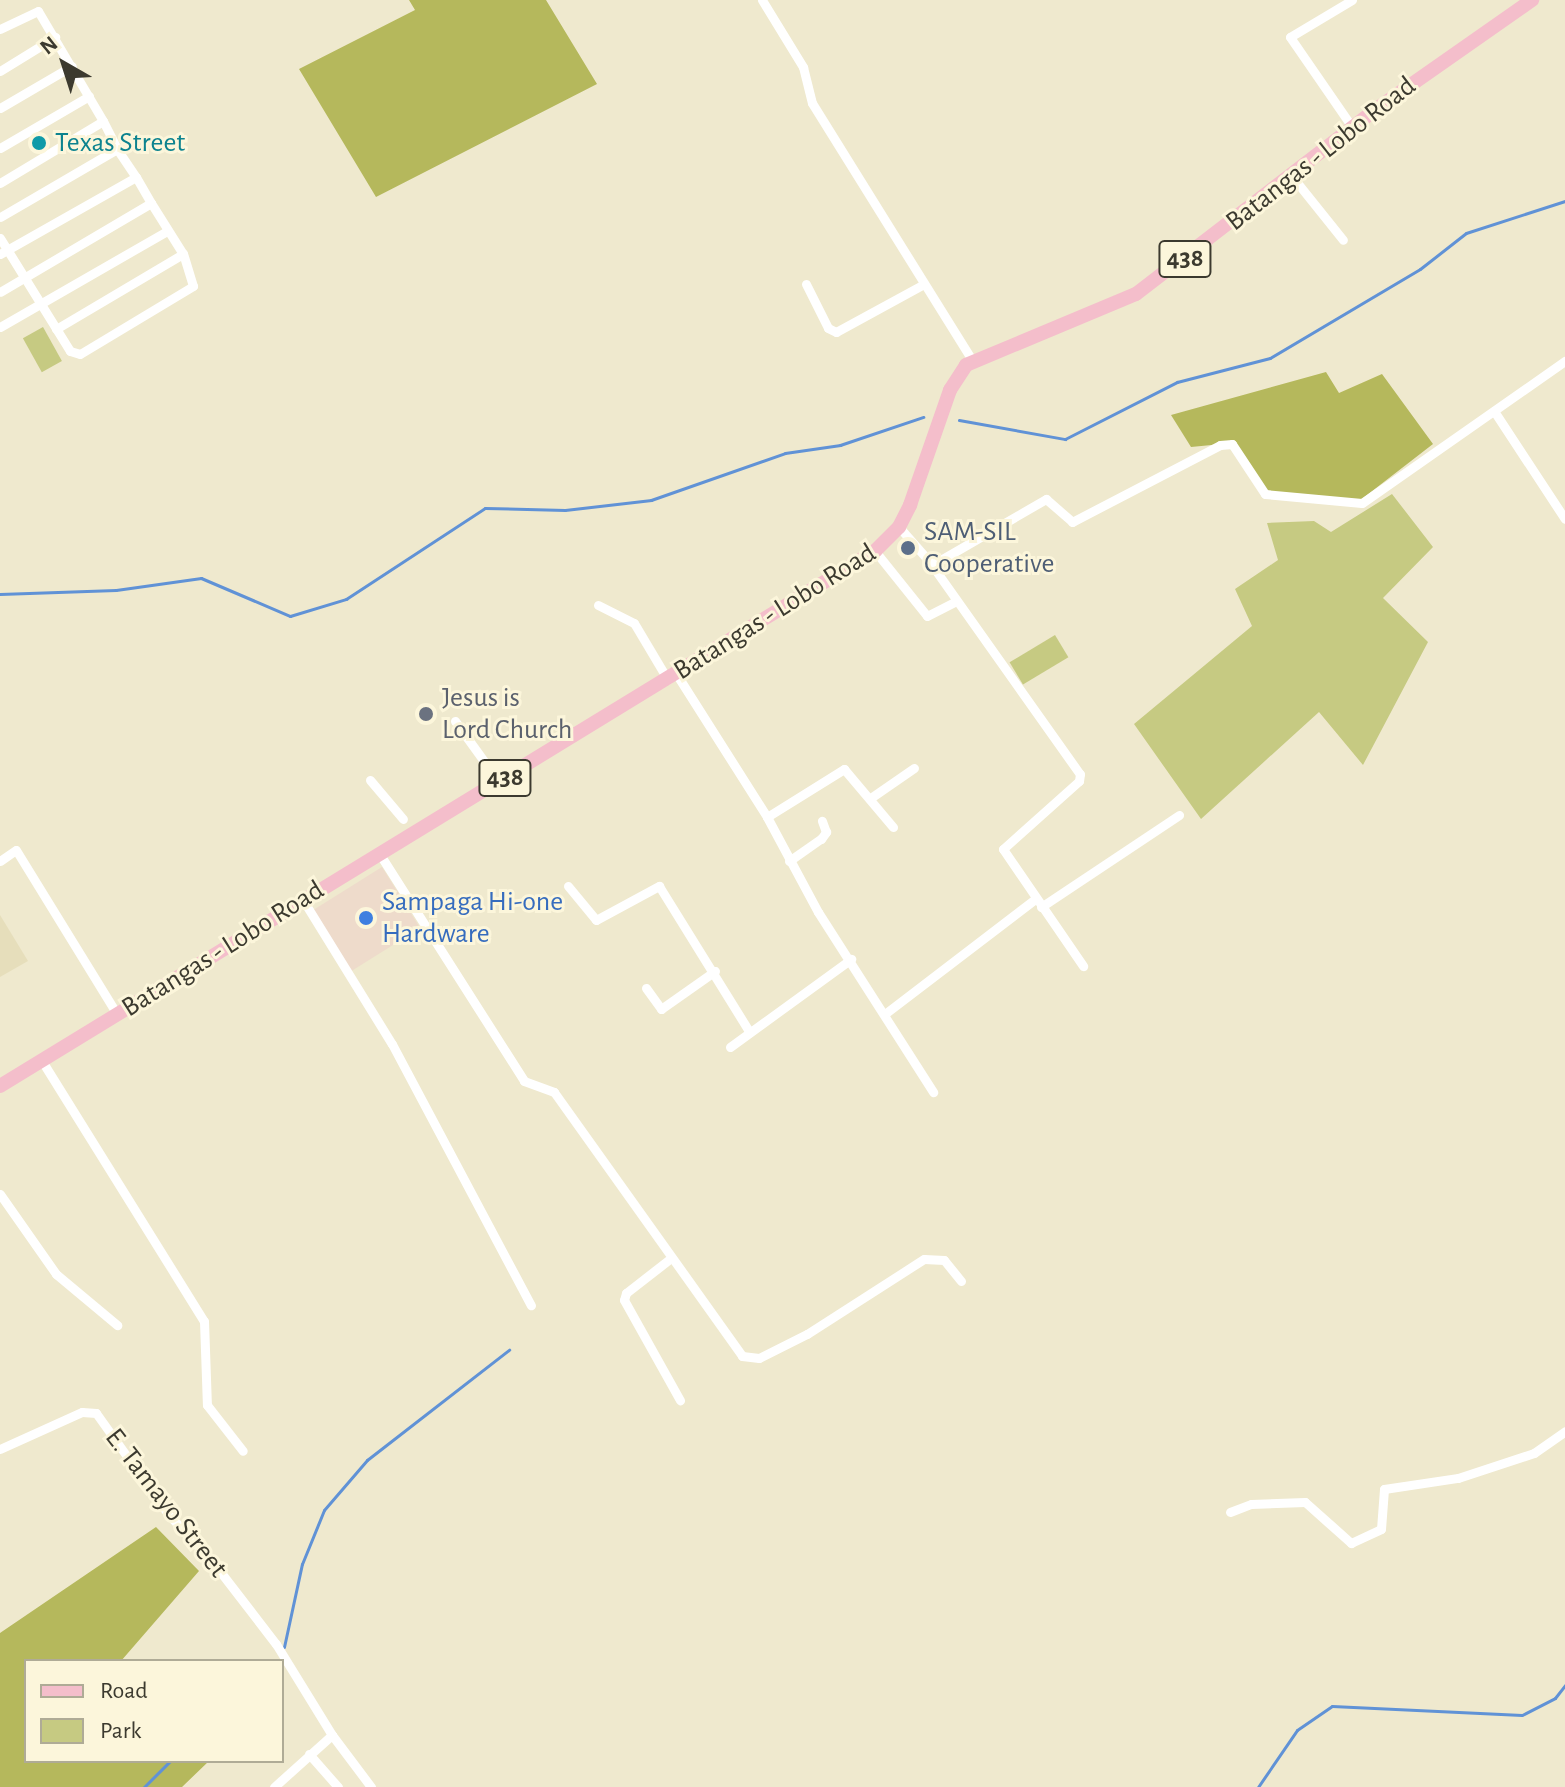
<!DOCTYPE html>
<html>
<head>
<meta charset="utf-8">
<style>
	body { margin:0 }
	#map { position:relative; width:1565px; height:1787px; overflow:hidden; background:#efe9ce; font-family:"Alegreya Sans",sans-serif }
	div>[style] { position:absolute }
	.commercial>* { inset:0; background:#eedbcb; transform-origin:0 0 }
	.built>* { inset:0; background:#e6debb }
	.green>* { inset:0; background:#c6ca82; transform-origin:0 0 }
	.forest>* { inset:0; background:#b5b85c }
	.stream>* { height:3px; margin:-1.5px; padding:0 1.5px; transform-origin:1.5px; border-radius:1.5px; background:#6092d6 }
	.minor>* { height:9px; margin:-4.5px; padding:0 4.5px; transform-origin:4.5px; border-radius:4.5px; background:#fff }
	.primary>* { height:14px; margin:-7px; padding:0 7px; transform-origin:7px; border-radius:7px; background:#f4becb }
	.dots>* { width:22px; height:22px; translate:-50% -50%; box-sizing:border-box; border:4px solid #fcf6db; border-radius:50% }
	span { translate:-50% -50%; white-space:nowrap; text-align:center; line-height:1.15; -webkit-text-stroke:6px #fcf6db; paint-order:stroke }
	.shield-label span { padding:2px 6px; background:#fcf6db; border:2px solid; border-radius:6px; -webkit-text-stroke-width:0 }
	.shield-label { font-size:26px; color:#3c3a2f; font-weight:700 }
	.culture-label { font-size:28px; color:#0d838f }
	.left { translate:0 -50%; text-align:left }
	.street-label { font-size:28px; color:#3c3a2f }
	.service-label { font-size:28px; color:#4e5e75 }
	.worship-label { font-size:28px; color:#5b616d }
	.shop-label { font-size:28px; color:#366cbe }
	.legend { position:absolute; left:24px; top:1659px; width:260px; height:104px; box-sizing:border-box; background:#fcf6db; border:2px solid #afab96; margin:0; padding:10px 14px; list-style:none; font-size:24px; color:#3c3a2f }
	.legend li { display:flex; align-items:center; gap:16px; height:40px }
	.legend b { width:40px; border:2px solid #afab96 }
	.north { position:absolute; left:24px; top:24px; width:80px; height:80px; -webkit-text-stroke:6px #fcf6db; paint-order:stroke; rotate:321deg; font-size:22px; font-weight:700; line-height:32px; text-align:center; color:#3c3a2f }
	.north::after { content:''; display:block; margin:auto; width:28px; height:36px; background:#3c3a2f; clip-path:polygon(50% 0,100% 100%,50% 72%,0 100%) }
</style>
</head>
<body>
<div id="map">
	<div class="commercial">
		<i style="left:382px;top:867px;width:72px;height:81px;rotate:58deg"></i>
	</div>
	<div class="built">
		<i style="clip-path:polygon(0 915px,28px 961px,0 977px)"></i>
	</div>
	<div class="green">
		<i style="left:43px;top:327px;width:39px;height:23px;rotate:61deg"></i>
		<i style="clip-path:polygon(1392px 494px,1433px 547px,1383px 598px,1428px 642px,1363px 765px,1319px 712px,1201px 819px,1134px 724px,1252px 626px,1235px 589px,1278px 560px,1267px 523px,1314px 521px,1331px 532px)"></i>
		<i style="left:1055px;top:635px;width:26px;height:53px;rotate:59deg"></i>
	</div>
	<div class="forest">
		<i style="clip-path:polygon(409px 0,546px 0,597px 84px,376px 197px,299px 69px,415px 10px)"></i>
		<i style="clip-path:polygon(1326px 372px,1339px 393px,1382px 374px,1433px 444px,1358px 502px,1266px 494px,1232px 443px,1191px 447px,1171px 415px)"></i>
		<i style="clip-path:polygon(156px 1527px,199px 1571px,121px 1661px,26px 1661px,26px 1761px,209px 1761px,182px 1787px,0 1787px,0 1633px)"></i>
	</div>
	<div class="stream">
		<i style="left:959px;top:420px;width:108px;rotate:10.2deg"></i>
		<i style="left:1065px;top:439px;width:126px;rotate:-27deg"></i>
		<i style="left:1177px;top:382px;width:96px;rotate:-14.5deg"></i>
		<i style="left:1270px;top:358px;width:174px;rotate:-30.7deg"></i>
		<i style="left:1420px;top:269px;width:58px;rotate:-38deg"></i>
		<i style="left:1466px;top:233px;width:104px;rotate:-17.9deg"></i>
		<i style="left:0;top:594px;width:116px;rotate:-2deg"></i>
		<i style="left:116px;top:590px;width:86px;rotate:-8deg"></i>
		<i style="left:201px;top:578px;width:97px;rotate:23.1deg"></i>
		<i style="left:290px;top:616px;width:59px;rotate:-16.9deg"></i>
		<i style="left:346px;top:599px;width:166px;rotate:-33.2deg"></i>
		<i style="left:485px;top:508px;width:80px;rotate:1.4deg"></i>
		<i style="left:565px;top:510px;width:87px;rotate:-6.6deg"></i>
		<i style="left:651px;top:500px;width:142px;rotate:-19.3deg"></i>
		<i style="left:785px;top:453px;width:56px;rotate:-8.3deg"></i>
		<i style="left:840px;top:445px;width:88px;rotate:-18.6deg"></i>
		<i style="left:284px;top:1647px;width:85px;rotate:-77.8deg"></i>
		<i style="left:302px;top:1564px;width:58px;rotate:-67.8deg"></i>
		<i style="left:324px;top:1510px;width:66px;rotate:-49.3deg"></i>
		<i style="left:367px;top:1460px;width:180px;rotate:-37.8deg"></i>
		<i style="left:144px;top:1787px;width:37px;rotate:-45deg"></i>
		<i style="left:1258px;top:1787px;width:69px;rotate:-55.6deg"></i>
		<i style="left:1297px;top:1730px;width:42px;rotate:-34.4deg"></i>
		<i style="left:1332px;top:1706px;width:190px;rotate:2.7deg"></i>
		<i style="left:1522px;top:1715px;width:37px;rotate:-27deg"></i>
		<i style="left:1555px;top:1698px;width:16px;rotate:-52deg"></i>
	</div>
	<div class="minor">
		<i style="left:762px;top:0;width:79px;rotate:58.5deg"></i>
		<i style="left:803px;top:67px;width:37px;rotate:76deg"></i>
		<i style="left:812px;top:103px;width:303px;rotate:58.1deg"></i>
		<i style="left:1352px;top:0;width:72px;rotate:149.2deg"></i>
		<i style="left:1290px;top:37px;width:109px;rotate:55.4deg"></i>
		<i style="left:0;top:29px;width:42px;rotate:-25.3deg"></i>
		<i style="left:38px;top:11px;width:128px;rotate:59.4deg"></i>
		<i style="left:0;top:71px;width:65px;rotate:-31.7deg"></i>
		<i style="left:0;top:108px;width:83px;rotate:-30.3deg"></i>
		<i style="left:0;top:148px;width:103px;rotate:-30.3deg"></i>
		<i style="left:117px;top:149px;width:34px;rotate:56deg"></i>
		<i style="left:1291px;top:175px;width:83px;rotate:51.3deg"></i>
		<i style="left:0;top:183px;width:120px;rotate:-31deg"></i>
		<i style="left:103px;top:121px;width:31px;rotate:63deg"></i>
		<i style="left:117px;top:149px;width:135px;rotate:149.8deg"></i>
		<i style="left:0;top:238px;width:133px;rotate:58.2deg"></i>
		<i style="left:70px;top:351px;width:10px;rotate:17deg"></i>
		<i style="left:80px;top:354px;width:132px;rotate:-31deg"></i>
		<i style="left:193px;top:286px;width:34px;rotate:-107deg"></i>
		<i style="left:183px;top:254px;width:60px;rotate:-122.1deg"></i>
		<i style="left:0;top:254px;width:156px;rotate:-29.5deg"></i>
		<i style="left:136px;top:177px;width:30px;rotate:60deg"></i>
		<i style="left:151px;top:203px;width:175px;rotate:149.5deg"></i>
		<i style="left:806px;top:284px;width:49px;rotate:63.4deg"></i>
		<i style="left:828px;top:328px;width:9px;rotate:27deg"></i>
		<i style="left:836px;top:332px;width:100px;rotate:-28.6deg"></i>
		<i style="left:0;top:327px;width:193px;rotate:-29.9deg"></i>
		<i style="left:56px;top:329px;width:147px;rotate:-30.6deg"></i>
		<i style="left:1494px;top:411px;width:129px;rotate:56.7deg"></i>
		<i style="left:899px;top:527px;width:45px;rotate:48.6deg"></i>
		<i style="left:929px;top:561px;width:261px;rotate:54.7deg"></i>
		<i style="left:1080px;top:774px;width:7px;rotate:98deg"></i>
		<i style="left:1079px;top:781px;width:102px;rotate:138.2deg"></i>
		<i style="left:1003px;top:849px;width:142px;rotate:55.6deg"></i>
		<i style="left:875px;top:551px;width:83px;rotate:51.3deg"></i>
		<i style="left:927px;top:616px;width:33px;rotate:-27deg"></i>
		<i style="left:932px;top:565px;width:132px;rotate:-30.1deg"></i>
		<i style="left:1046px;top:499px;width:35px;rotate:41deg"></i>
		<i style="left:1072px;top:522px;width:167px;rotate:-27.5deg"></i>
		<i style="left:1220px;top:445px;width:12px;rotate:-5deg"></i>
		<i style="left:1232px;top:444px;width:60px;rotate:56.6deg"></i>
		<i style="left:1265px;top:494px;width:97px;rotate:5.3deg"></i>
		<i style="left:1362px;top:503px;width:248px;rotate:-35deg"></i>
		<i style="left:598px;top:605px;width:40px;rotate:26.6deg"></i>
		<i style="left:634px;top:623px;width:66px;rotate:59.2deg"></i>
		<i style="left:677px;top:675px;width:168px;rotate:57.6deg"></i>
		<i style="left:767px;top:817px;width:108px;rotate:61.8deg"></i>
		<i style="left:818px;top:912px;width:214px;rotate:57.4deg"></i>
		<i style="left:455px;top:721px;width:75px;rotate:54.2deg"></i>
		<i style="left:370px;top:780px;width:51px;rotate:49.8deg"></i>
		<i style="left:872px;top:797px;width:51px;rotate:-34.6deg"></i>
		<i style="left:767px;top:817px;width:91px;rotate:-31.9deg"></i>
		<i style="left:844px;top:769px;width:76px;rotate:49.8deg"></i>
		<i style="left:379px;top:853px;width:270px;rotate:57.5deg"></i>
		<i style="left:524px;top:1081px;width:32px;rotate:20deg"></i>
		<i style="left:554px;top:1092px;width:324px;rotate:54.5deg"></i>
		<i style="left:742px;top:1356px;width:17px;rotate:7deg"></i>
		<i style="left:759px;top:1358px;width:54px;rotate:-26.6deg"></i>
		<i style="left:807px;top:1334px;width:139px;rotate:-32.7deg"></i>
		<i style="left:924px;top:1259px;width:20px;rotate:3deg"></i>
		<i style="left:944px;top:1260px;width:27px;rotate:51deg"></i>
		<i style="left:0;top:861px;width:19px;rotate:-35deg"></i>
		<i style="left:16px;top:850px;width:193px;rotate:58.4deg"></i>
		<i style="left:789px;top:861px;width:39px;rotate:-35deg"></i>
		<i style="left:821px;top:839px;width:9px;rotate:-54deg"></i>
		<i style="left:826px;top:832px;width:12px;rotate:-110deg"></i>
		<i style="left:568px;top:886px;width:44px;rotate:50.5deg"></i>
		<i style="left:596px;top:920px;width:72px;rotate:-28.4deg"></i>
		<i style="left:659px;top:886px;width:171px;rotate:58.2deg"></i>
		<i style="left:303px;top:900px;width:169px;rotate:58.3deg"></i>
		<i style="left:392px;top:1044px;width:296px;rotate:62deg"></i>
		<i style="left:1041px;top:907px;width:166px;rotate:-33.7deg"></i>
		<i style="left:646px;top:988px;width:26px;rotate:54deg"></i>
		<i style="left:661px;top:1009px;width:66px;rotate:-35.1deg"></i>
		<i style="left:886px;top:1013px;width:188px;rotate:-37.4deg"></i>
		<i style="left:730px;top:1047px;width:150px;rotate:-36deg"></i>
		<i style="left:42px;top:1061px;width:306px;rotate:58.1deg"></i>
		<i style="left:204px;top:1321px;width:84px;rotate:88deg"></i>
		<i style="left:207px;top:1405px;width:58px;rotate:52deg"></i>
		<i style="left:0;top:1194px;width:98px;rotate:55deg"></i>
		<i style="left:56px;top:1274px;width:80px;rotate:39.9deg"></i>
		<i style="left:671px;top:1258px;width:57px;rotate:142.1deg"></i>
		<i style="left:626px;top:1293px;width:7px;rotate:106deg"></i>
		<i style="left:624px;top:1300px;width:115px;rotate:60.8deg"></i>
		<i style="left:0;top:1449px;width:90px;rotate:-24.3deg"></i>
		<i style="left:82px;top:1412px;width:14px;rotate:4deg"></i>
		<i style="left:96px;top:1413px;width:124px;rotate:54.5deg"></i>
		<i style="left:168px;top:1514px;width:64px;rotate:46.9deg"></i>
		<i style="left:212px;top:1561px;width:105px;rotate:52.4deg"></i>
		<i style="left:276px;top:1644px;width:107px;rotate:58.4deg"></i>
		<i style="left:332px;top:1735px;width:65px;rotate:53.1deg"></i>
		<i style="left:1230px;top:1512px;width:22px;rotate:-21deg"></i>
		<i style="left:1251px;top:1504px;width:54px;rotate:-2.1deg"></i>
		<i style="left:1305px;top:1502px;width:62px;rotate:41.7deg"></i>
		<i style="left:1351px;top:1543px;width:33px;rotate:-25deg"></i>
		<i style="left:1381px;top:1529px;width:40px;rotate:-85.7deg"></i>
		<i style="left:1384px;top:1489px;width:75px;rotate:-8.5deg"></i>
		<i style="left:1458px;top:1478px;width:80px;rotate:-18.2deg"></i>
		<i style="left:1534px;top:1453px;width:38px;rotate:-35deg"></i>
		<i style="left:309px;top:1754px;width:44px;rotate:48.7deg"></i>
		<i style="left:274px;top:1787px;width:78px;rotate:-41.9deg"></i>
	</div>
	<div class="primary">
		<i style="left:0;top:1086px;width:1026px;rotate:-31.44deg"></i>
		<i style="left:875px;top:551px;width:34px;rotate:-45deg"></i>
		<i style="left:899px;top:527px;width:25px;rotate:-63deg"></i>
		<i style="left:910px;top:505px;width:122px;rotate:-70.8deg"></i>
		<i style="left:950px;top:390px;width:30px;rotate:-57deg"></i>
		<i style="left:966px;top:365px;width:184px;rotate:-22.7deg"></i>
		<i style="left:1136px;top:294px;width:302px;rotate:-37.6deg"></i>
		<i style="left:1375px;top:110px;width:192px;rotate:-35deg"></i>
	</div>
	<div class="dots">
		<i style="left:39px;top:143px;background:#0f9aa8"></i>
		<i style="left:908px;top:548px;background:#5c6f8a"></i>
		<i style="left:426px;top:714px;background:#6b7280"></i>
		<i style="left:366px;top:918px;background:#3f7fe0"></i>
	</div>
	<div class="shield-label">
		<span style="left:1185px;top:259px">438</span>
		<span style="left:505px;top:778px">438</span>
	</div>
	<div class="culture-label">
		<span class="left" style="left:55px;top:143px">Texas Street</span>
	</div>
	<div class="street-label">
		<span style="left:1321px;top:154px;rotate:-38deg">Batangas - Lobo Road</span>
		<span style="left:775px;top:612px;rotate:-32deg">Batangas - Lobo Road</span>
		<span style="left:223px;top:949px;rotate:-32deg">Batangas - Lobo Road</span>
		<span style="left:166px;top:1503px;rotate:52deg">E. Tamayo Street</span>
	</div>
	<div class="service-label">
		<span class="left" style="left:924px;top:548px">SAM-SIL<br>Cooperative</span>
	</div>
	<div class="worship-label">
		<span class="left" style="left:442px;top:714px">Jesus is<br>Lord Church</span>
	</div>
	<div class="shop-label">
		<span class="left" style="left:382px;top:918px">Sampaga Hi-one<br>Hardware</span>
	</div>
	<ul class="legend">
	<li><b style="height:10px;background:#f4becb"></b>Road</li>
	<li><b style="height:22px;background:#c6ca82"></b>Park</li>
	</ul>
	<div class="north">N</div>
</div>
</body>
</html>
